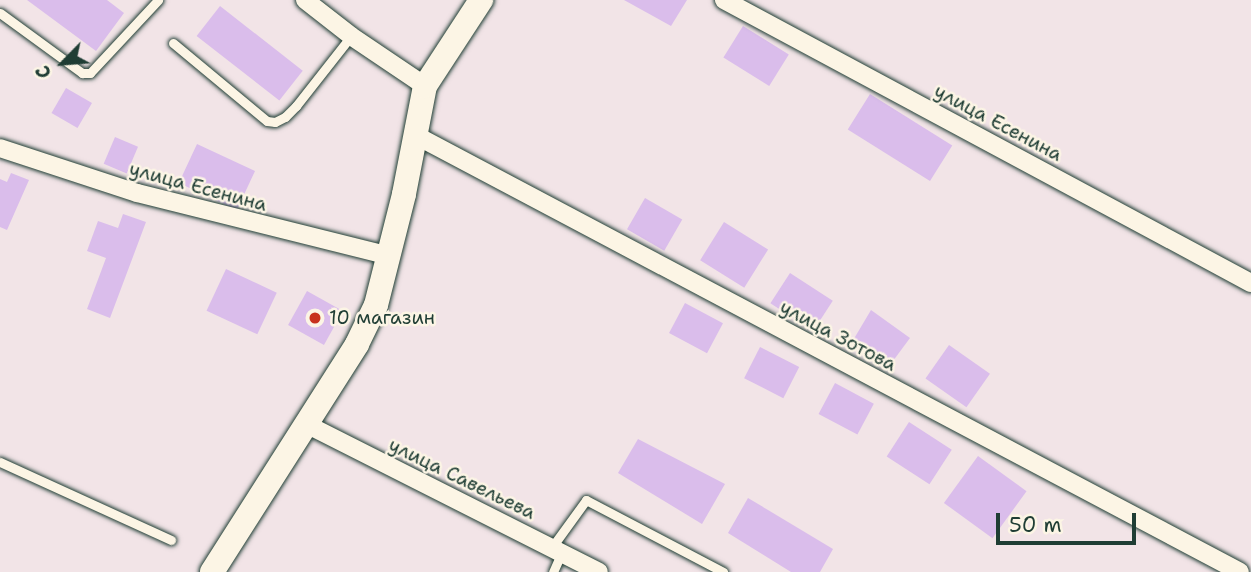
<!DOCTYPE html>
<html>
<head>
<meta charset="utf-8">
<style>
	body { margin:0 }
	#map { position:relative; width:1251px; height:572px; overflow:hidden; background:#f2e4e7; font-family:"Shantell Sans",sans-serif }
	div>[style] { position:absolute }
	.building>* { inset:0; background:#dabdeb; transform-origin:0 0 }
	.roads { filter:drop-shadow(0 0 2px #1f3d34) drop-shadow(0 0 2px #1f3d34) }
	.lane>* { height:9px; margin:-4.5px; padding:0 4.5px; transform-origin:4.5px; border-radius:4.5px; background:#fcf5e5 }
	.street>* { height:18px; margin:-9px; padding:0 9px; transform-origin:9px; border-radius:9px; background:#fcf5e5 }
	.secondary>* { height:24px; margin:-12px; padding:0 12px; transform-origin:12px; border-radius:12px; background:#fcf5e5 }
	.dots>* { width:19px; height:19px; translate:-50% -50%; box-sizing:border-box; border:4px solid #fcf5e5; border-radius:50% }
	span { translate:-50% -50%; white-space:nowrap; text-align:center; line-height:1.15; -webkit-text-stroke:5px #fcf5e5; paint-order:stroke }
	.street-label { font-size:19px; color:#1f3d34 }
	.poi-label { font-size:19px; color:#1f3d34 }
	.left { translate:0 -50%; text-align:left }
	.north { position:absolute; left:28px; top:28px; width:70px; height:70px; -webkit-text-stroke:5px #fcf5e5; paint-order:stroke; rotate:245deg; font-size:19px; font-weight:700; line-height:28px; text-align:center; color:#1f3d34 }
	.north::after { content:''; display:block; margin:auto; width:24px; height:32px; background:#1f3d34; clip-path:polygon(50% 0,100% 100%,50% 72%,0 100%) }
	.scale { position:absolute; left:996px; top:513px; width:140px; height:32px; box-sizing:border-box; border:4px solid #1f3d34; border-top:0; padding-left:9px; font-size:21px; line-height:24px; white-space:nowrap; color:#1f3d34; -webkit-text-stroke:5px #fcf5e5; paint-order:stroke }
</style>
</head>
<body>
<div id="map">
	<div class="building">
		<i style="clip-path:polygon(27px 0,107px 0,124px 13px,96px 51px)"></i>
		<i style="clip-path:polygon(624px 0,687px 0,671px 26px)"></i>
		<i style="left:220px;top:6px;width:105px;height:38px;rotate:38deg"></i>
		<i style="left:743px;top:26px;width:54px;height:37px;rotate:32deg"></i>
		<i style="left:66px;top:88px;width:30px;height:29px;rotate:30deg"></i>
		<i style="left:870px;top:94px;width:97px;height:42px;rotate:32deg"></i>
		<i style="left:115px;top:137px;width:25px;height:29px;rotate:23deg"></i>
		<i style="left:197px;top:144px;width:64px;height:43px;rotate:25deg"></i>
		<i style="clip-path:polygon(11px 173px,29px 180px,7px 230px,0 227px,0 179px,7px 182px)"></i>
		<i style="left:645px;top:198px;width:43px;height:36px;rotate:30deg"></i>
		<i style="clip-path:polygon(123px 214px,146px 222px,110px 318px,87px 309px,106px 258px,87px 251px,98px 221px,118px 228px)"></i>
		<i style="left:724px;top:222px;width:52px;height:45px;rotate:32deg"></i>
		<i style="left:226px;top:269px;width:56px;height:46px;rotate:25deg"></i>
		<i style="left:790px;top:273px;width:51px;height:36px;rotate:33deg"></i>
		<i style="left:307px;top:291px;width:41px;height:39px;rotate:29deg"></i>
		<i style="left:685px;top:303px;width:43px;height:34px;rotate:28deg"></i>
		<i style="clip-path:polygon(871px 310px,910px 338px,890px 365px,852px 342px)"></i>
		<i style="left:949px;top:345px;width:50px;height:41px;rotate:35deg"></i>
		<i style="left:760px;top:347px;width:44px;height:35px;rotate:27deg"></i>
		<i style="left:835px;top:383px;width:44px;height:35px;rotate:28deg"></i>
		<i style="left:909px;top:422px;width:51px;height:41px;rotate:33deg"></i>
		<i style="clip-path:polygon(638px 439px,725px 484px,702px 524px,618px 473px)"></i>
		<i style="left:978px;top:456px;width:60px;height:58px;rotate:36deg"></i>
		<i style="clip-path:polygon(748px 498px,833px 549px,820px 572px,791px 572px,728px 533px)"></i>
	</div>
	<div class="roads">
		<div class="lane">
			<i style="left:0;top:13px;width:102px;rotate:36.2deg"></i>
			<i style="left:82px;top:73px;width:8px"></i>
			<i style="left:90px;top:73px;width:100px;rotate:-47deg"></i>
			<i style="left:173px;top:43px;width:122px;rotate:39.7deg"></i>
			<i style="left:267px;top:121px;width:8px;rotate:7deg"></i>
			<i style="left:275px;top:122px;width:11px;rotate:-27deg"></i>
			<i style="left:285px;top:117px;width:16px;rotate:-45deg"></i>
			<i style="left:296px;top:106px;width:89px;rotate:-51.8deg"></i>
			<i style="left:0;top:462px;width:188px;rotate:24.5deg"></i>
			<i style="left:552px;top:547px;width:58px;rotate:-54.1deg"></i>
			<i style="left:586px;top:500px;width:155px;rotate:27.7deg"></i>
			<i style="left:553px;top:572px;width:22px;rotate:-66deg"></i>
		</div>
		<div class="street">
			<i style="left:305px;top:0;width:58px;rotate:38deg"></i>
			<i style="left:351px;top:36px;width:89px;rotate:34deg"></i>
			<i style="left:724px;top:0;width:598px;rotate:28.24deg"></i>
			<i style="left:417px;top:136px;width:931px;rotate:27.91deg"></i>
			<i style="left:0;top:148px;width:144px;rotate:18.2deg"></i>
			<i style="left:137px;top:193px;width:260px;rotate:14deg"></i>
			<i style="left:306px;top:424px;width:328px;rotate:26.8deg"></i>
		</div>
		<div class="secondary">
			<i style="left:212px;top:572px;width:270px;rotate:-57.5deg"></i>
			<i style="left:357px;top:344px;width:43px;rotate:-64deg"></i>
			<i style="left:376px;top:305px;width:114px;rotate:-75.8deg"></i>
			<i style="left:404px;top:194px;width:110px;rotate:-79deg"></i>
			<i style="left:425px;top:86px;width:103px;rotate:-56.9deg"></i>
		</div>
	</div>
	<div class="dots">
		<i style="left:315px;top:318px;background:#c8321e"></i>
	</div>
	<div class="street-label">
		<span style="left:998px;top:123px;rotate:28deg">улица Есенина</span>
		<span style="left:198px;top:187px;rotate:15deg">улица Есенина</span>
		<span style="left:838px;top:336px;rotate:28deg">улица Зотова</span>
		<span style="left:462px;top:479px;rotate:26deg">улица Савельева</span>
	</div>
	<div class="poi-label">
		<span class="left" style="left:329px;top:318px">10 магазин</span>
	</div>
	<div class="north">С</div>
	<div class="scale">50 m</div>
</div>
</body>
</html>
